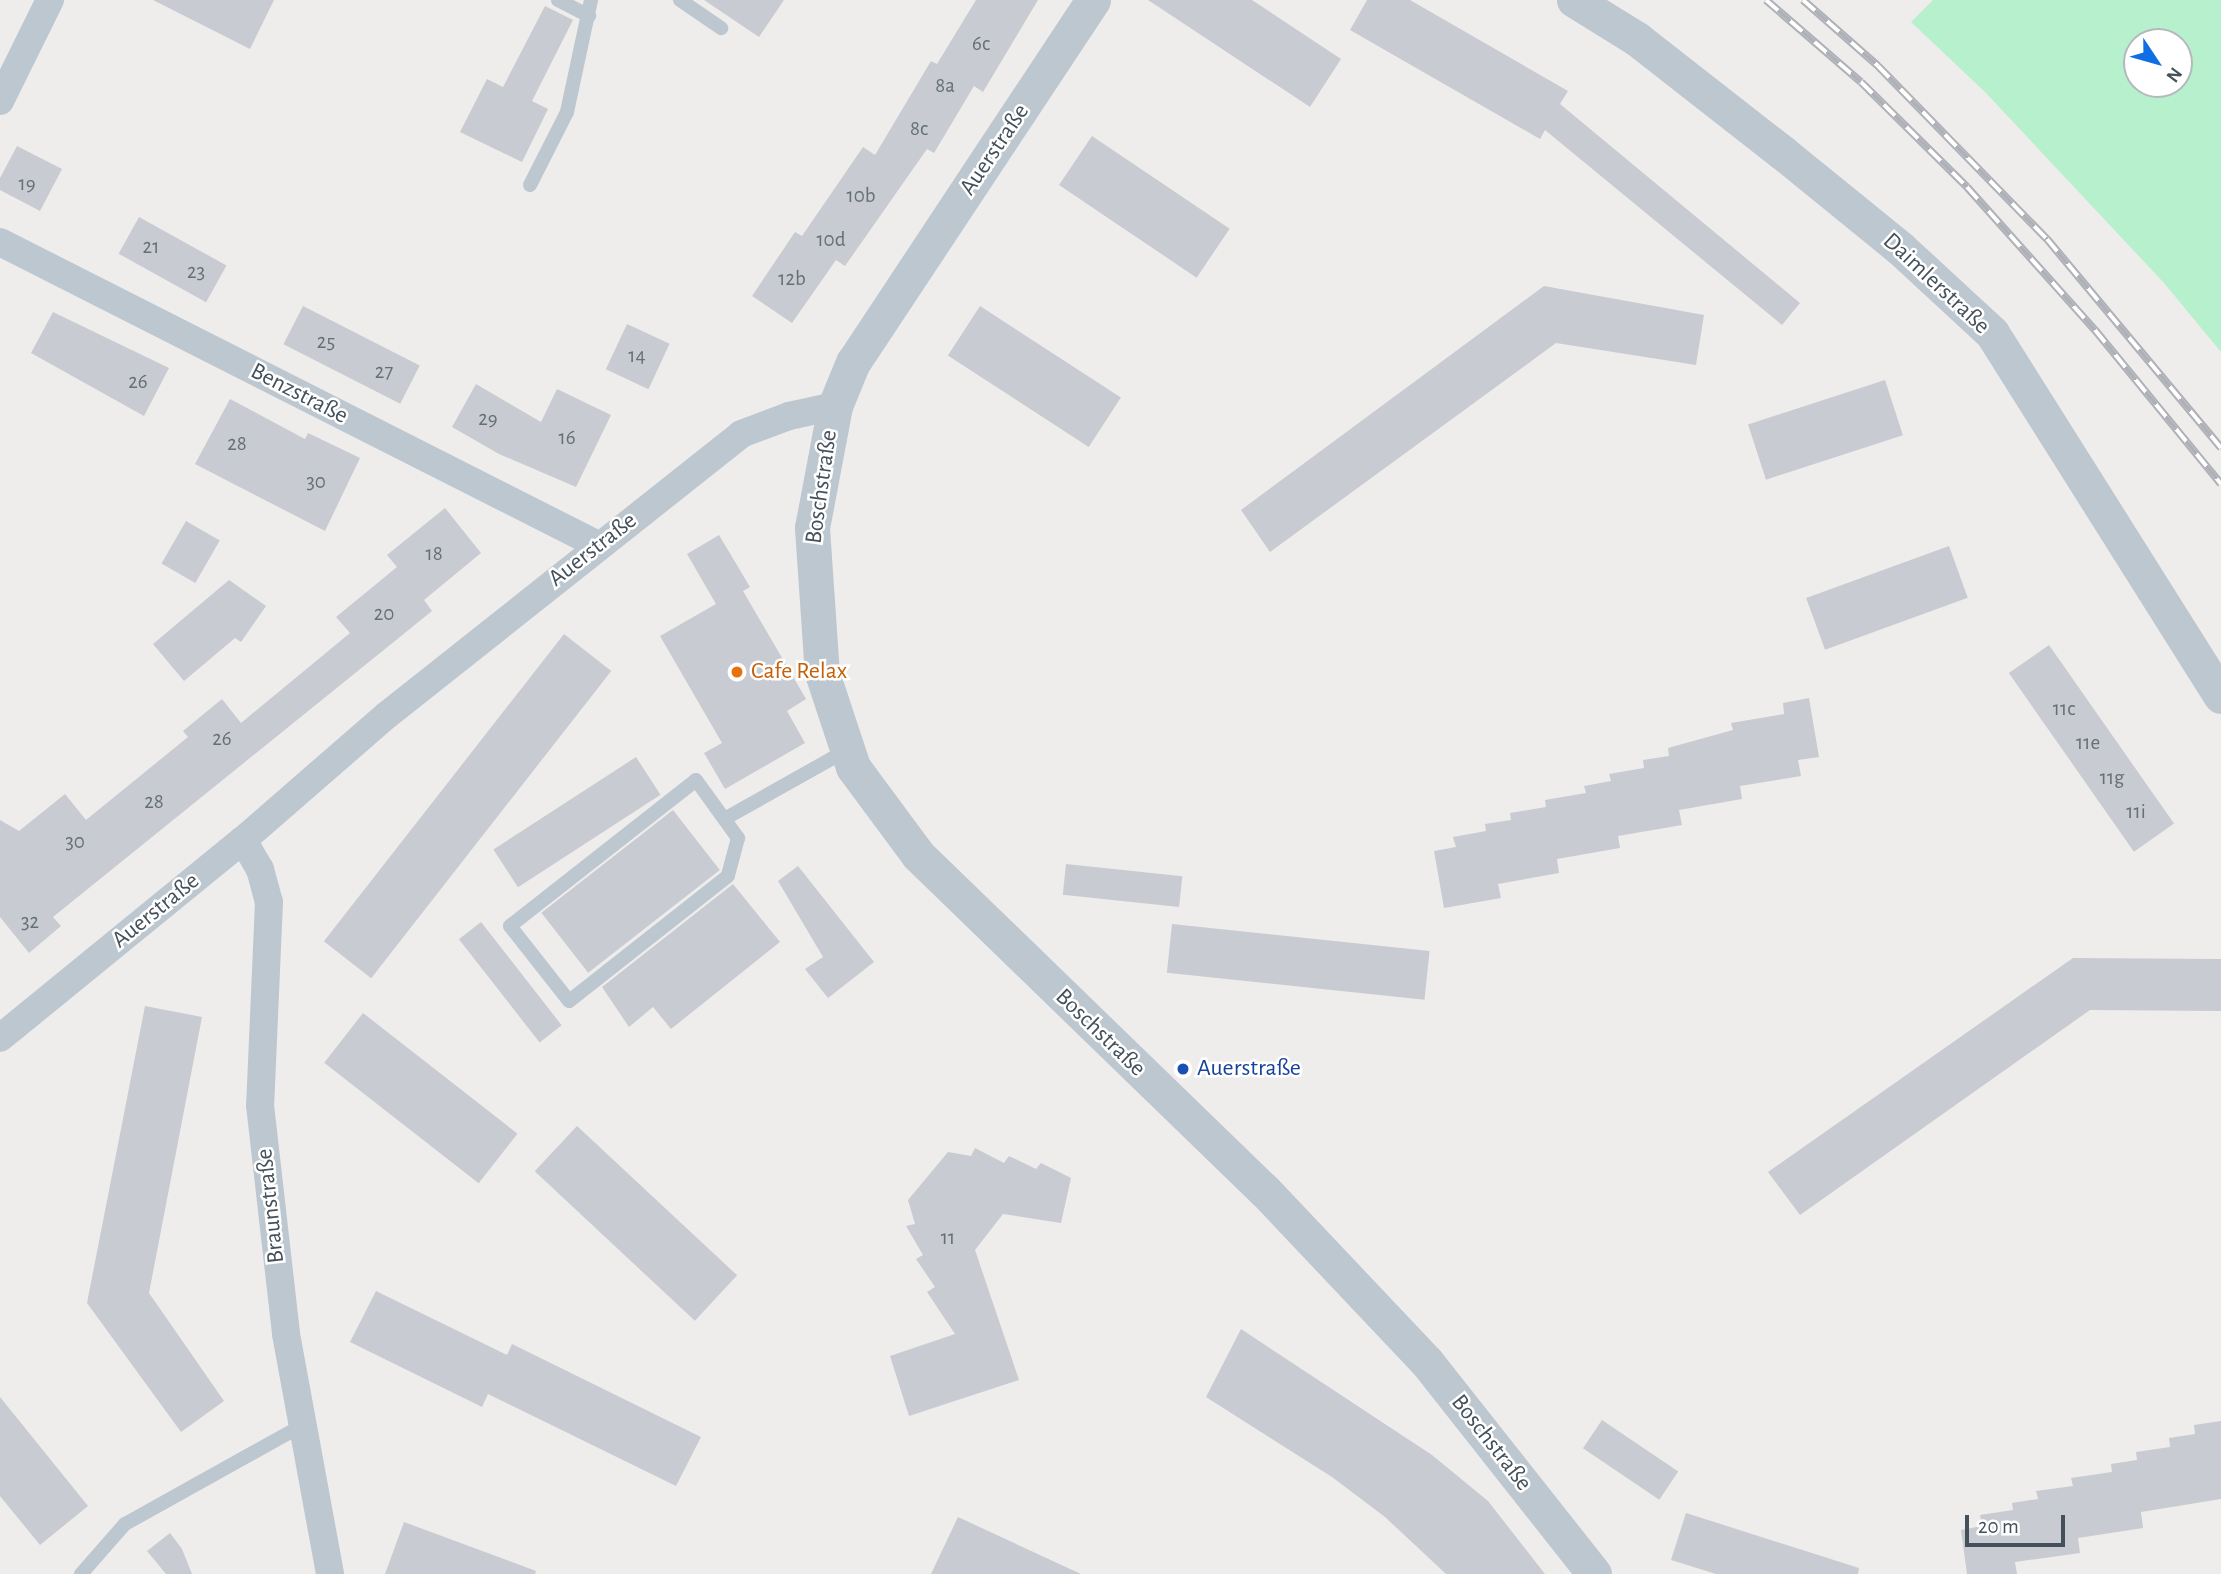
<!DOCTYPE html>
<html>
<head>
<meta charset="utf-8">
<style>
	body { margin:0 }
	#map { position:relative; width:2221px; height:1574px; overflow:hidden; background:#efecec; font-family:"Alegreya Sans",sans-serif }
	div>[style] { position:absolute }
	.green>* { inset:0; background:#b7f0cc }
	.building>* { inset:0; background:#c8cbd1; transform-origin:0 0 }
	.service>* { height:14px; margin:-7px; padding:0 7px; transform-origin:7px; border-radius:7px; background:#bcc7cf }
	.minor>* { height:28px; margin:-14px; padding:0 14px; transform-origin:14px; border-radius:14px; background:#bcc7cf }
	.tertiary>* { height:35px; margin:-17.5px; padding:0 17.5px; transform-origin:17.5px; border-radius:17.5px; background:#bcc7cf }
	.rail>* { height:8px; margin-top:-4px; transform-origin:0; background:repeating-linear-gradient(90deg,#fff 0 16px,#aeb1b7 0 32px); box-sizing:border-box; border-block:2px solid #aeb1b7 }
	.dots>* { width:19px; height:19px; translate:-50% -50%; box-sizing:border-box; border:4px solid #fff; border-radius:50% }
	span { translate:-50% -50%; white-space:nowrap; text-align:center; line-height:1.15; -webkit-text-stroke:5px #fff; paint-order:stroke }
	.number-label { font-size:21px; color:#656f78 }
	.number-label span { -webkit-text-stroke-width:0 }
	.street-label { font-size:24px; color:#44505a }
	.food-label { font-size:24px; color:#c56008 }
	.left { translate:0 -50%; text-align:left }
	.transit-label { font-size:24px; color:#164399 }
	.north { position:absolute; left:2123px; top:28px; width:70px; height:70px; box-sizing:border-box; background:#fff; border:2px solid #b4b9bd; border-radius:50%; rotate:126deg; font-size:19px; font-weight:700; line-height:28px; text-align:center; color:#44505a }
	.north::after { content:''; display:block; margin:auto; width:24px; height:32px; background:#106ee4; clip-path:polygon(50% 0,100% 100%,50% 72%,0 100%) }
	.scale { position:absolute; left:1965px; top:1515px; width:100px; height:32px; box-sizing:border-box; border:4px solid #44505a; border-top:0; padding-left:9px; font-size:21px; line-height:24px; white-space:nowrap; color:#44505a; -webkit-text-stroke:5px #fff; paint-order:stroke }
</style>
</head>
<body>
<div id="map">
	<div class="green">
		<i style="clip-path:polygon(evenodd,1933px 0,2221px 0,2221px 352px,2164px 283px,1985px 92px,1911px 22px,1933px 0,2137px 42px,2179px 42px,2179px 84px,2137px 84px,2137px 42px)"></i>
	</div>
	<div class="building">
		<i style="clip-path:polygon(153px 0,274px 0,250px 49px)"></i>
		<i style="clip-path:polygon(704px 0,784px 0,759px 37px)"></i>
		<i style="clip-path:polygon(976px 0,1038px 0,983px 92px,974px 86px,934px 153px,927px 149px,845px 266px,836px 260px,792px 323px,752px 296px,795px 232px,802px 236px,863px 147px,875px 155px,931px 61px,937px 64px)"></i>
		<i style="clip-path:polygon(1148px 0,1252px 0,1341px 59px,1310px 107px)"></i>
		<i style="clip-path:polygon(1367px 0,1410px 0,1568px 91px,1560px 104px,1800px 303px,1782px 325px,1545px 130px,1540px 139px,1350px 30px)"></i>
		<i style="clip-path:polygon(545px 6px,573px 20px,532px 101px,548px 109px,522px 162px,460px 132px,487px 79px,503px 87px)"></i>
		<i style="left:1092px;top:136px;width:166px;height:59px;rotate:34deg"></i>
		<i style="clip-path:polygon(17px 146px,62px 169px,40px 211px,0 190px,0 178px)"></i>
		<i style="left:139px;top:217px;width:100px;height:42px;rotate:29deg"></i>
		<i style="clip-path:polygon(1544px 286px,1704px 315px,1696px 365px,1556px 343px,1270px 552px,1241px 510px)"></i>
		<i style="left:303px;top:306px;width:131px;height:43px;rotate:27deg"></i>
		<i style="left:980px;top:306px;width:168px;height:59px;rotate:33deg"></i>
		<i style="clip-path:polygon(53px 312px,169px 368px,144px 416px,31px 353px)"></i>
		<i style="left:627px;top:324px;width:47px;height:50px;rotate:25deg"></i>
		<i style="left:1885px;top:380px;width:58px;height:144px;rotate:72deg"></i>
		<i style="clip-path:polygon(476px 384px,541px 422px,557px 389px,611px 415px,576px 487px,499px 454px,452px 427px)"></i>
		<i style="clip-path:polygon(230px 399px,305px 439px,308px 433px,360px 458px,325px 531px,195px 464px)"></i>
		<i style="clip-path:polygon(445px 508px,481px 553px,424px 600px,432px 611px,53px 917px,61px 926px,29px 953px,0 917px,0 820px,19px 831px,65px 794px,86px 820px,188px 737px,183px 731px,222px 699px,241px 723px,350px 633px,336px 617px,397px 567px,387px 555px)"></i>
		<i style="left:186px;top:521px;width:39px;height:49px;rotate:30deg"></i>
		<i style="clip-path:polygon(719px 535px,750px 587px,743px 591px,806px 699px,787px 711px,805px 743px,725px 789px,704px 753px,722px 743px,660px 636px,716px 604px,687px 554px)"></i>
		<i style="left:1949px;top:546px;width:55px;height:152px;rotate:70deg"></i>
		<i style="clip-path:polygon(229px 580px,266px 606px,241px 642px,235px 638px,184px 681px,153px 644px)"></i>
		<i style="left:564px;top:634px;width:60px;height:390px;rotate:38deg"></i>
		<i style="left:2049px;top:645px;width:218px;height:49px;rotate:55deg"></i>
		<i style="clip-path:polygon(1809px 698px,1819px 757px,1798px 760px,1801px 776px,1740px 786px,1742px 799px,1679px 810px,1682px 825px,1618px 836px,1620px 848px,1557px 859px,1559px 873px,1498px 884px,1501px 898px,1444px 908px,1434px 851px,1456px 847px,1453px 837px,1486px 831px,1485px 824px,1511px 820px,1510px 813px,1546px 807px,1545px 800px,1586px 793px,1584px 786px,1611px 781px,1609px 774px,1644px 768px,1643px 760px,1669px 756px,1668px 748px,1733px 730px,1731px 723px,1784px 714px,1783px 703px)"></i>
		<i style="left:636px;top:757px;width:45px;height:170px;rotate:57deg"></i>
		<i style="left:673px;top:810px;width:76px;height:167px;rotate:52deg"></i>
		<i style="left:1066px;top:864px;width:117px;height:31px;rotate:6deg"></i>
		<i style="clip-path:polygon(798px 866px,874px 962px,828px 998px,805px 969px,823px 957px,778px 881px)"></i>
		<i style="clip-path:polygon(733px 884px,780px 942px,671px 1029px,653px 1007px,629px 1027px,602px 987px)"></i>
		<i style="left:481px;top:922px;width:131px;height:28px;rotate:52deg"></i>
		<i style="left:1172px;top:924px;width:259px;height:49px;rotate:6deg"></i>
		<i style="clip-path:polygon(2073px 958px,2221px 959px,2221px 1011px,2090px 1010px,1800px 1215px,1768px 1172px)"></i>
		<i style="clip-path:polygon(145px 1006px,202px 1017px,149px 1293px,224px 1401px,181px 1432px,87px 1303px)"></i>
		<i style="left:363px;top:1013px;width:196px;height:63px;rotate:38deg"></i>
		<i style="left:577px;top:1126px;width:219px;height:62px;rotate:43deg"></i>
		<i style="clip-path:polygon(975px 1148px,1004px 1163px,1009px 1156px,1036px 1169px,1041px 1163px,1071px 1178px,1061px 1223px,1003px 1214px,975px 1250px,1019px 1380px,909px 1416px,890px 1356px,955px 1334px,927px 1292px,935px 1287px,916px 1259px,923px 1255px,906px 1226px,915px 1224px,908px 1200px,948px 1152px,971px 1156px)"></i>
		<i style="clip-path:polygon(376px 1291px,507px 1355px,512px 1344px,701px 1437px,676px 1486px,488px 1394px,482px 1407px,350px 1342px)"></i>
		<i style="clip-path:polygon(1241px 1329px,1432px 1455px,1488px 1501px,1545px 1574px,1446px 1574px,1385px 1517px,1332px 1477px,1206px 1397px)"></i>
		<i style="clip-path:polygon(0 1397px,88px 1506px,40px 1545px,0 1496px)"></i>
		<i style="left:1602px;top:1420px;width:92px;height:34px;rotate:34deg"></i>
		<i style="clip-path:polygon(2221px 1421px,2221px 1499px,2141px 1512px,2143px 1528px,2078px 1538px,2080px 1553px,2015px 1562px,2017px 1574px,1967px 1574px,1961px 1530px,1982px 1526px,1980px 1515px,2013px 1510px,2012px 1503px,2038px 1499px,2036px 1491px,2073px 1486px,2071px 1478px,2112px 1472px,2111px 1464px,2137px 1460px,2136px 1452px,2170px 1447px,2169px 1438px,2195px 1434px,2194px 1425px)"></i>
		<i style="clip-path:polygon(1686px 1513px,1859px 1568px,1858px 1574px,1716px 1574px,1671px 1560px)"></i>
		<i style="clip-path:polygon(958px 1517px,1081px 1574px,931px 1574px)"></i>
		<i style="clip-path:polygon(404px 1522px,536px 1571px,535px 1574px,385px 1574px)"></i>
		<i style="clip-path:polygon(170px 1533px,182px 1549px,192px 1574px,166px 1574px,147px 1551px)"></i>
	</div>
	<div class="service">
		<i style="left:558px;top:0;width:35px;rotate:27deg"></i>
		<i style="left:680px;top:0;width:50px;rotate:34.3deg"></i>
		<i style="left:530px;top:185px;width:82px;rotate:-63.1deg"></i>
		<i style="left:567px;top:112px;width:115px;rotate:-77.9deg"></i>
		<i style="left:696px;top:780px;width:72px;rotate:54.1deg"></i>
		<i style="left:738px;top:838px;width:39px;rotate:105deg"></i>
		<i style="left:728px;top:876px;width:202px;rotate:141.8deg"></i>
		<i style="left:569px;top:1001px;width:95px;rotate:-128.2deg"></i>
		<i style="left:510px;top:926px;width:236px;rotate:-38.1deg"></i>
		<i style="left:726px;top:818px;width:139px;rotate:-29.3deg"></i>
		<i style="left:81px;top:1574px;width:67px;rotate:-48.7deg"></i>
		<i style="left:125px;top:1524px;width:201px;rotate:-29.1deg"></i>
	</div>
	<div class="minor">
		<i style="left:0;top:101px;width:113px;rotate:-63.7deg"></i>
		<i style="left:0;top:242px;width:670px;rotate:26.87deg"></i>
		<i style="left:243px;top:840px;width:34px;rotate:60deg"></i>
		<i style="left:260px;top:869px;width:34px;rotate:75deg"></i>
		<i style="left:269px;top:902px;width:203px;rotate:92.5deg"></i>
		<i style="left:260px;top:1105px;width:230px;rotate:83.5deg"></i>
		<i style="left:286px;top:1334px;width:244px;rotate:79.6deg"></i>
		<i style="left:0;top:1038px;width:313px;rotate:-39.2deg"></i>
		<i style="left:243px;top:840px;width:191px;rotate:-41deg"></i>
		<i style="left:387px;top:715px;width:452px;rotate:-38.4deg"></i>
		<i style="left:741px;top:434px;width:51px;rotate:-20.6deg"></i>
		<i style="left:789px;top:416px;width:47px;rotate:-12.3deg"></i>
	</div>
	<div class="tertiary">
		<i style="left:1093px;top:0;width:434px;rotate:123.5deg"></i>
		<i style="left:853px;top:362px;width:48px;rotate:112.2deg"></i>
		<i style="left:835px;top:406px;width:124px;rotate:100.7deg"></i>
		<i style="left:812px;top:528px;width:145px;rotate:86.1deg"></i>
		<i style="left:822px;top:673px;width:99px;rotate:71.7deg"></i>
		<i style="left:853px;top:767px;width:109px;rotate:53.5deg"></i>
		<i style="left:918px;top:855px;width:483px;rotate:44.1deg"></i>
		<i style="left:1265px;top:1191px;width:234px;rotate:46.6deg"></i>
		<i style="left:1426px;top:1361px;width:271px;rotate:51.7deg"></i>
		<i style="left:1574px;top:0;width:74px;rotate:31.8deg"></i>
		<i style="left:1637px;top:39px;width:185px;rotate:38deg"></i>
		<i style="left:1783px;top:153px;width:152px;rotate:39.1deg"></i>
		<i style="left:1901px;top:249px;width:124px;rotate:42.7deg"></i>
		<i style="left:1992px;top:333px;width:429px;rotate:57.8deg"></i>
	</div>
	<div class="rail">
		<i style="left:1766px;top:0;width:125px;rotate:40.8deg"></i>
		<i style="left:1861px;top:82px;width:149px;rotate:44.7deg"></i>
		<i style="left:1967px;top:187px;width:192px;rotate:48.2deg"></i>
		<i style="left:2095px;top:330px;width:199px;rotate:50.7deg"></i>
		<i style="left:1803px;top:0;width:100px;rotate:41.3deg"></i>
		<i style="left:1878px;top:66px;width:242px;rotate:45.7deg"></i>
		<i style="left:2047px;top:239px;width:272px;rotate:50.2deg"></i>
	</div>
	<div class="dots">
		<i style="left:737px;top:672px;background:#e8710a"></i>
		<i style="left:1183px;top:1069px;background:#1a4fb4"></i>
	</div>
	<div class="number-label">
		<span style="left:981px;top:44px">6c</span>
		<span style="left:945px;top:86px">8a</span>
		<span style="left:919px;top:129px">8c</span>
		<span style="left:27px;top:184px">19</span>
		<span style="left:861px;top:196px">10b</span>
		<span style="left:831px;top:240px">10d</span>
		<span style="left:151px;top:247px">21</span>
		<span style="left:196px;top:272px">23</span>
		<span style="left:792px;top:279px">12b</span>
		<span style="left:326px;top:342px">25</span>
		<span style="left:637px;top:356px">14</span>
		<span style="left:384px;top:372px">27</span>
		<span style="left:138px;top:382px">26</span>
		<span style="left:488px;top:419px">29</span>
		<span style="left:567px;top:438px">16</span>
		<span style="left:237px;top:444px">28</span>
		<span style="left:316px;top:482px">30</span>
		<span style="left:434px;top:554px">18</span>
		<span style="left:384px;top:614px">20</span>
		<span style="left:2064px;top:709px">11c</span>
		<span style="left:222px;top:739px">26</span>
		<span style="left:2088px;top:743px">11e</span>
		<span style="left:2112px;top:778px">11g</span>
		<span style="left:154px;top:802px">28</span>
		<span style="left:2136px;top:812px">11i</span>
		<span style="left:75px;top:842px">30</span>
		<span style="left:30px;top:922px">32</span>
		<span style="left:948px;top:1238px">11</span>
	</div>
	<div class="street-label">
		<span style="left:995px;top:150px;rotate:-56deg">Auerstraße</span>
		<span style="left:1936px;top:284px;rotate:43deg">Daimlerstraße</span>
		<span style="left:299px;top:394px;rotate:27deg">Benzstraße</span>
		<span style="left:822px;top:487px;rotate:-82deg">Boschstraße</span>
		<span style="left:593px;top:550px;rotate:-38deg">Auerstraße</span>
		<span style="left:156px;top:911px;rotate:-39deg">Auerstraße</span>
		<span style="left:1100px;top:1033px;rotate:44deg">Boschstraße</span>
		<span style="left:271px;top:1206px;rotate:-96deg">Braunstraße</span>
		<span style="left:1491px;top:1443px;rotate:52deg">Boschstraße</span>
	</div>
	<div class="food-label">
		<span class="left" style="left:751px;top:672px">Cafe Relax</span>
	</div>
	<div class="transit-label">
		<span class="left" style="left:1197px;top:1069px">Auerstraße</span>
	</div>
	<div class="north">N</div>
	<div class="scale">20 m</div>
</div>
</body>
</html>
